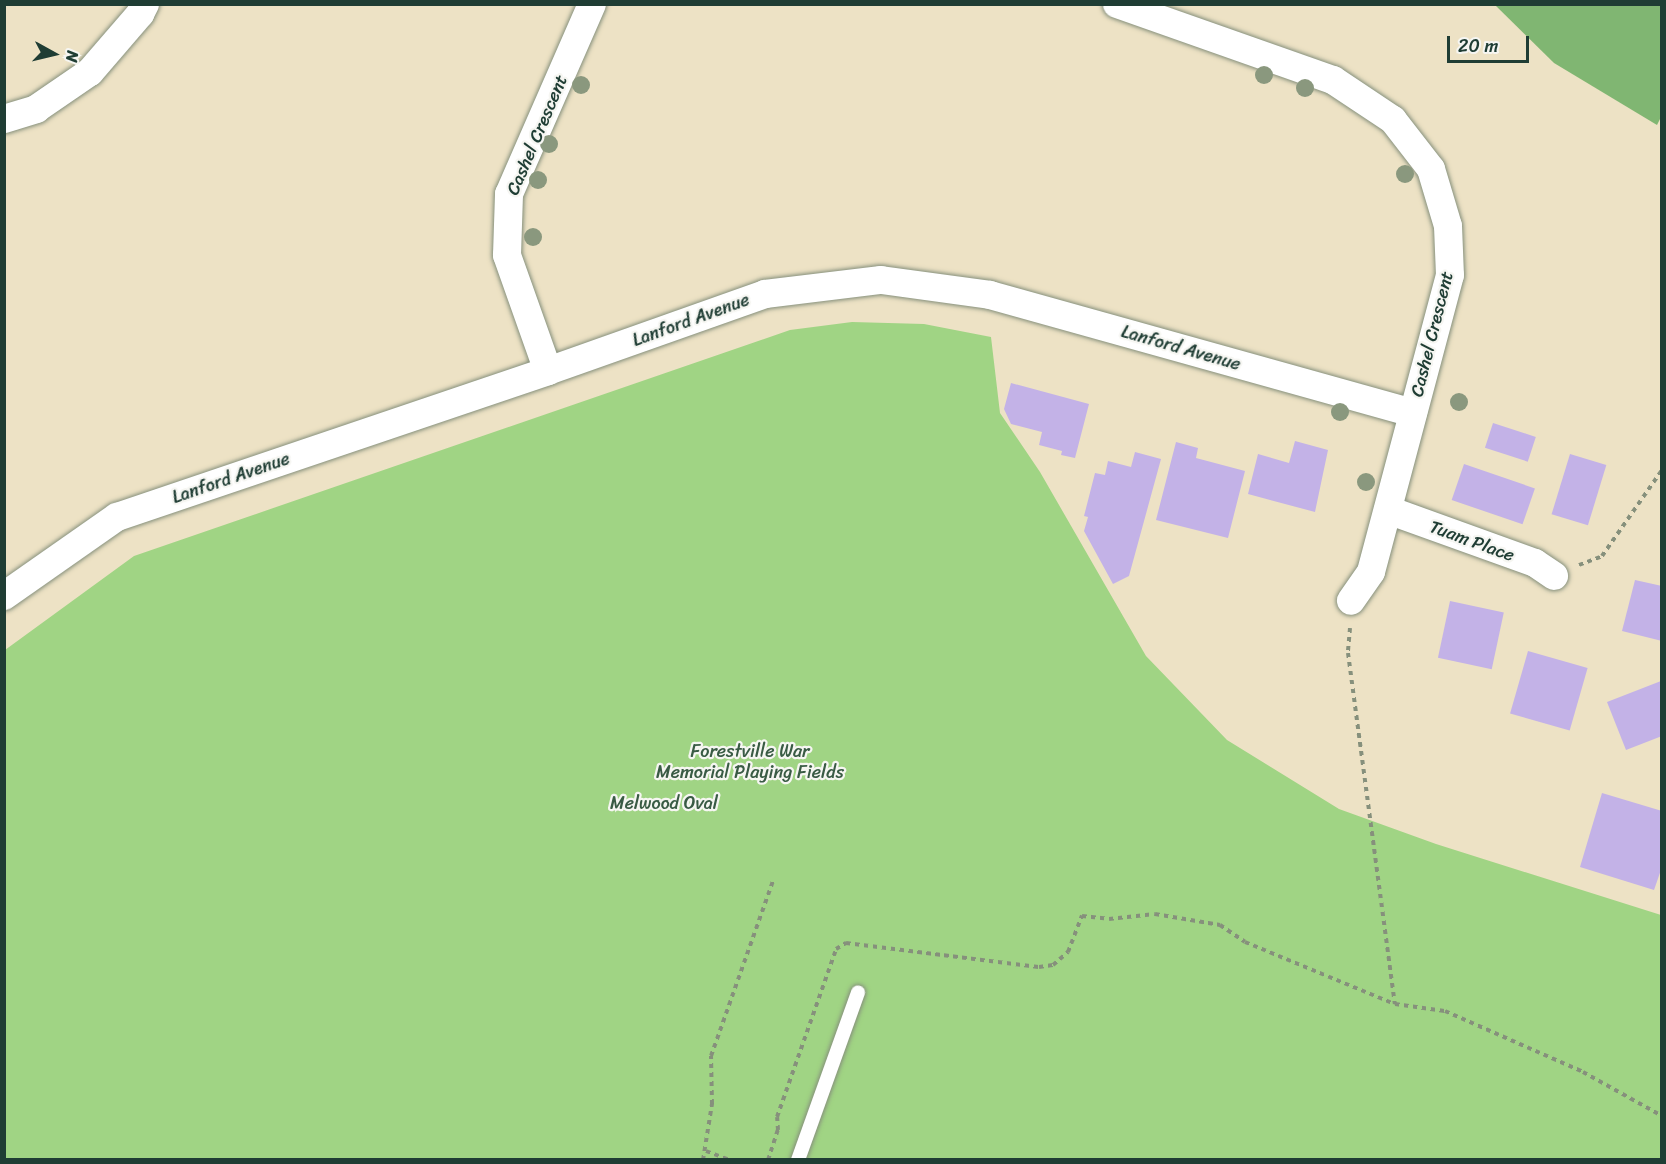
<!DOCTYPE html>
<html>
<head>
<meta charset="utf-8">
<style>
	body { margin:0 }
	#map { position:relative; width:1666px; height:1164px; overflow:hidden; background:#ede2c5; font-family:Sriracha,sans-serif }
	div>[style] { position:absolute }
	.green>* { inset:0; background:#a0d484 }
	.forest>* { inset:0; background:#80b672 }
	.building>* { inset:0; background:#c3b2e7; transform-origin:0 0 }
	.path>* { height:4px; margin-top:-2px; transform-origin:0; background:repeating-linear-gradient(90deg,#86907c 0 4.5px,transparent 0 9px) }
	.roads { filter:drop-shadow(0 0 2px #86907c) drop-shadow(0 0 2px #86907c) }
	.lane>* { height:14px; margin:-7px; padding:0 7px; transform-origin:7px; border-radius:7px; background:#fff }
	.street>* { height:28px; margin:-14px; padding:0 14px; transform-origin:14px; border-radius:14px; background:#fff }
	.trees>* { width:18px; height:18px; margin:-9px; border-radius:50%; background:#8a987e }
	span { translate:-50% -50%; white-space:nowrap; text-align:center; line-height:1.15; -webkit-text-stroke:4.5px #f6f6f2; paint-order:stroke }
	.street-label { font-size:18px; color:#1f3d34 }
	.park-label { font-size:18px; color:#395b44 }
	.frame { position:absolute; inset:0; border:6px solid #1f3d34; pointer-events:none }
	.north { position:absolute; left:24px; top:24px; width:60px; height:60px; -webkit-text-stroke:4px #f6f6f2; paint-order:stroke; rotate:98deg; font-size:16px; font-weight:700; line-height:24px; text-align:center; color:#1f3d34 }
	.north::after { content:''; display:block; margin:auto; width:21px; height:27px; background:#1f3d34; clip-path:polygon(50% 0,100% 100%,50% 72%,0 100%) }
	.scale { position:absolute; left:1447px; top:36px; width:82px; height:27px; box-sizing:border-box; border:3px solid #1f3d34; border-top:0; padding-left:8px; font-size:18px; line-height:21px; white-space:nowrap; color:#1f3d34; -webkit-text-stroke:4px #f6f6f2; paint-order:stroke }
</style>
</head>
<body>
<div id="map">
	<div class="green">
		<i style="clip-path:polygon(852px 322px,924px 324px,991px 337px,1000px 413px,1040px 472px,1146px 656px,1227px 740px,1339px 809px,1436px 844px,1661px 915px,1661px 1159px,5px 1159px,5px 650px,134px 556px,790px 330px)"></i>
	</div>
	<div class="forest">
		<i style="clip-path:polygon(1495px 5px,1661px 5px,1662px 115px,1657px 125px,1554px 63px)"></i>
	</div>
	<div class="building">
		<i style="clip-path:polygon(1011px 383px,1089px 404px,1075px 458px,1061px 455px,1062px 451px,1039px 445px,1042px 432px,1011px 424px,1004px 409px)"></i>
		<i style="left:1493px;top:423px;width:45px;height:26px;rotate:18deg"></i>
		<i style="clip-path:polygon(1295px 441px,1328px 450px,1315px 512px,1248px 494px,1258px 454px,1289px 463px)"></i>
		<i style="clip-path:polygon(1176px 442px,1198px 448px,1196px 458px,1245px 471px,1228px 538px,1156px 520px)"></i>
		<i style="clip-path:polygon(1135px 452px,1161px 459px,1129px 576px,1113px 584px,1084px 531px,1088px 517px,1084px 516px,1095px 473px,1105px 475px,1108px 461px,1131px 467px)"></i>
		<i style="left:1570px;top:454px;width:38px;height:63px;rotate:17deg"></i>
		<i style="left:1464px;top:464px;width:75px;height:38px;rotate:19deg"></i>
		<i style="clip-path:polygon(1635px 580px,1662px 586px,1662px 641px,1622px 631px)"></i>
		<i style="left:1450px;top:601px;width:55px;height:58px;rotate:12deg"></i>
		<i style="left:1528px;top:651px;width:62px;height:65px;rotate:16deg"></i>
		<i style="clip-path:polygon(1661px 681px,1662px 736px,1626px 750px,1607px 702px)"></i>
		<i style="clip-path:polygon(1602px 793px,1662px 811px,1662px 867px,1654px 890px,1580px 867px)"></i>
	</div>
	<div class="path">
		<i style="left:1579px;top:565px;width:25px;rotate:-21deg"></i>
		<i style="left:1602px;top:556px;width:105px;rotate:-55.1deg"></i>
		<i style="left:1350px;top:628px;width:25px;rotate:95deg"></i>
		<i style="left:1348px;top:653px;width:354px;rotate:82.4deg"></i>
		<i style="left:706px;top:1151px;width:25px;rotate:21deg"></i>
		<i style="left:703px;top:1160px;width:57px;rotate:-80.9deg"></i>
		<i style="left:712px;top:1104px;width:48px;rotate:-91.2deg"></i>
		<i style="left:711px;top:1056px;width:186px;rotate:-70.5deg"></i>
		<i style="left:768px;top:1160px;width:32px;rotate:-72deg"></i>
		<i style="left:778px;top:1130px;width:13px;rotate:-94deg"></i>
		<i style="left:777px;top:1117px;width:178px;rotate:-70.6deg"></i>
		<i style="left:836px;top:949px;width:12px;rotate:-31deg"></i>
		<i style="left:846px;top:943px;width:194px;rotate:7.1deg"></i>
		<i style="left:1039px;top:967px;width:14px;rotate:-8deg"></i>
		<i style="left:1053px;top:965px;width:20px;rotate:-41deg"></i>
		<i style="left:1068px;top:952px;width:39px;rotate:-69deg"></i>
		<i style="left:1082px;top:916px;width:27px;rotate:6deg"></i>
		<i style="left:1109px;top:919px;width:46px;rotate:-6.2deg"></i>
		<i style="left:1155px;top:914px;width:66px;rotate:9.6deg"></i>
		<i style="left:1220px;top:925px;width:30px;rotate:34deg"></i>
		<i style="left:1245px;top:942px;width:162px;rotate:22.5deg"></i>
		<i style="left:1395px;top:1004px;width:50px;rotate:8deg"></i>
		<i style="left:1445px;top:1011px;width:151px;rotate:23.8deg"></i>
		<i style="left:1583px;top:1072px;width:90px;rotate:29.1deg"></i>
	</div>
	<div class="roads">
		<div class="lane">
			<i style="left:798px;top:1160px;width:178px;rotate:-70.3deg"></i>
		</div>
		<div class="street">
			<i style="left:1117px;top:4px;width:229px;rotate:19.4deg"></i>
			<i style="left:1333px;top:80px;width:72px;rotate:33.7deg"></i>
			<i style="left:1393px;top:120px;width:62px;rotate:52.2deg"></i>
			<i style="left:1431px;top:169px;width:59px;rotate:73.4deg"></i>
			<i style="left:1448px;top:226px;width:49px;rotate:87.7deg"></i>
			<i style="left:1450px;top:275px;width:307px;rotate:104.9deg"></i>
			<i style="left:1371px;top:572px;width:35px;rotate:125deg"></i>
			<i style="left:4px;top:119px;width:34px;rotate:-17deg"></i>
			<i style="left:36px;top:109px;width:65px;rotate:-34.4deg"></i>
			<i style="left:90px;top:72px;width:77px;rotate:-49.2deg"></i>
			<i style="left:140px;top:14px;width:11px;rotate:-63deg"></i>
			<i style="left:548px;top:371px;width:123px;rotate:-109.5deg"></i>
			<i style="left:507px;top:255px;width:61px;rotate:-88.1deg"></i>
			<i style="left:509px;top:194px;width:207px;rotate:-66.4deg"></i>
			<i style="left:1388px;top:510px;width:156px;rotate:19.8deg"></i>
			<i style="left:1535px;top:563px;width:23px;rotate:34deg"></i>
			<i style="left:4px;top:596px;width:138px;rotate:-35deg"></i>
			<i style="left:117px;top:517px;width:455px;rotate:-18.7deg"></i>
			<i style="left:548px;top:371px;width:230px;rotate:-19.5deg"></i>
			<i style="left:765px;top:294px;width:117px;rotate:-6.9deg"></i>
			<i style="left:881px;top:280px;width:110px;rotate:7.8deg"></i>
			<i style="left:990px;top:295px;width:439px;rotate:15.6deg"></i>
		</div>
	</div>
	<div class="trees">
		<i style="left:1264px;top:75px"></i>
		<i style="left:581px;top:85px"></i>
		<i style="left:1305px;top:88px"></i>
		<i style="left:549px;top:144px"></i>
		<i style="left:1405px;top:174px"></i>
		<i style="left:538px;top:180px"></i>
		<i style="left:533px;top:237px"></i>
		<i style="left:1459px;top:402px"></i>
		<i style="left:1340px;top:412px"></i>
		<i style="left:1366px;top:482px"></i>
	</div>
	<div class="street-label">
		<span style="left:537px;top:135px;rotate:-67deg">Cashel Crescent</span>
		<span style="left:691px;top:320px;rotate:-20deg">Lanford Avenue</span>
		<span style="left:1432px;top:334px;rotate:-76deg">Cashel Crescent</span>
		<span style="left:1181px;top:348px;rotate:16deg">Lanford Avenue</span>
		<span style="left:231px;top:478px;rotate:-19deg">Lanford Avenue</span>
		<span style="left:1472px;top:541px;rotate:20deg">Tuam Place</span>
	</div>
	<div class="park-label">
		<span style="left:750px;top:762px">Forestville War<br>Memorial Playing Fields</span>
		<span style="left:664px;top:803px">Melwood Oval</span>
	</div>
	<div class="frame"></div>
	<div class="north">N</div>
	<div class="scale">20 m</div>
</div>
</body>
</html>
